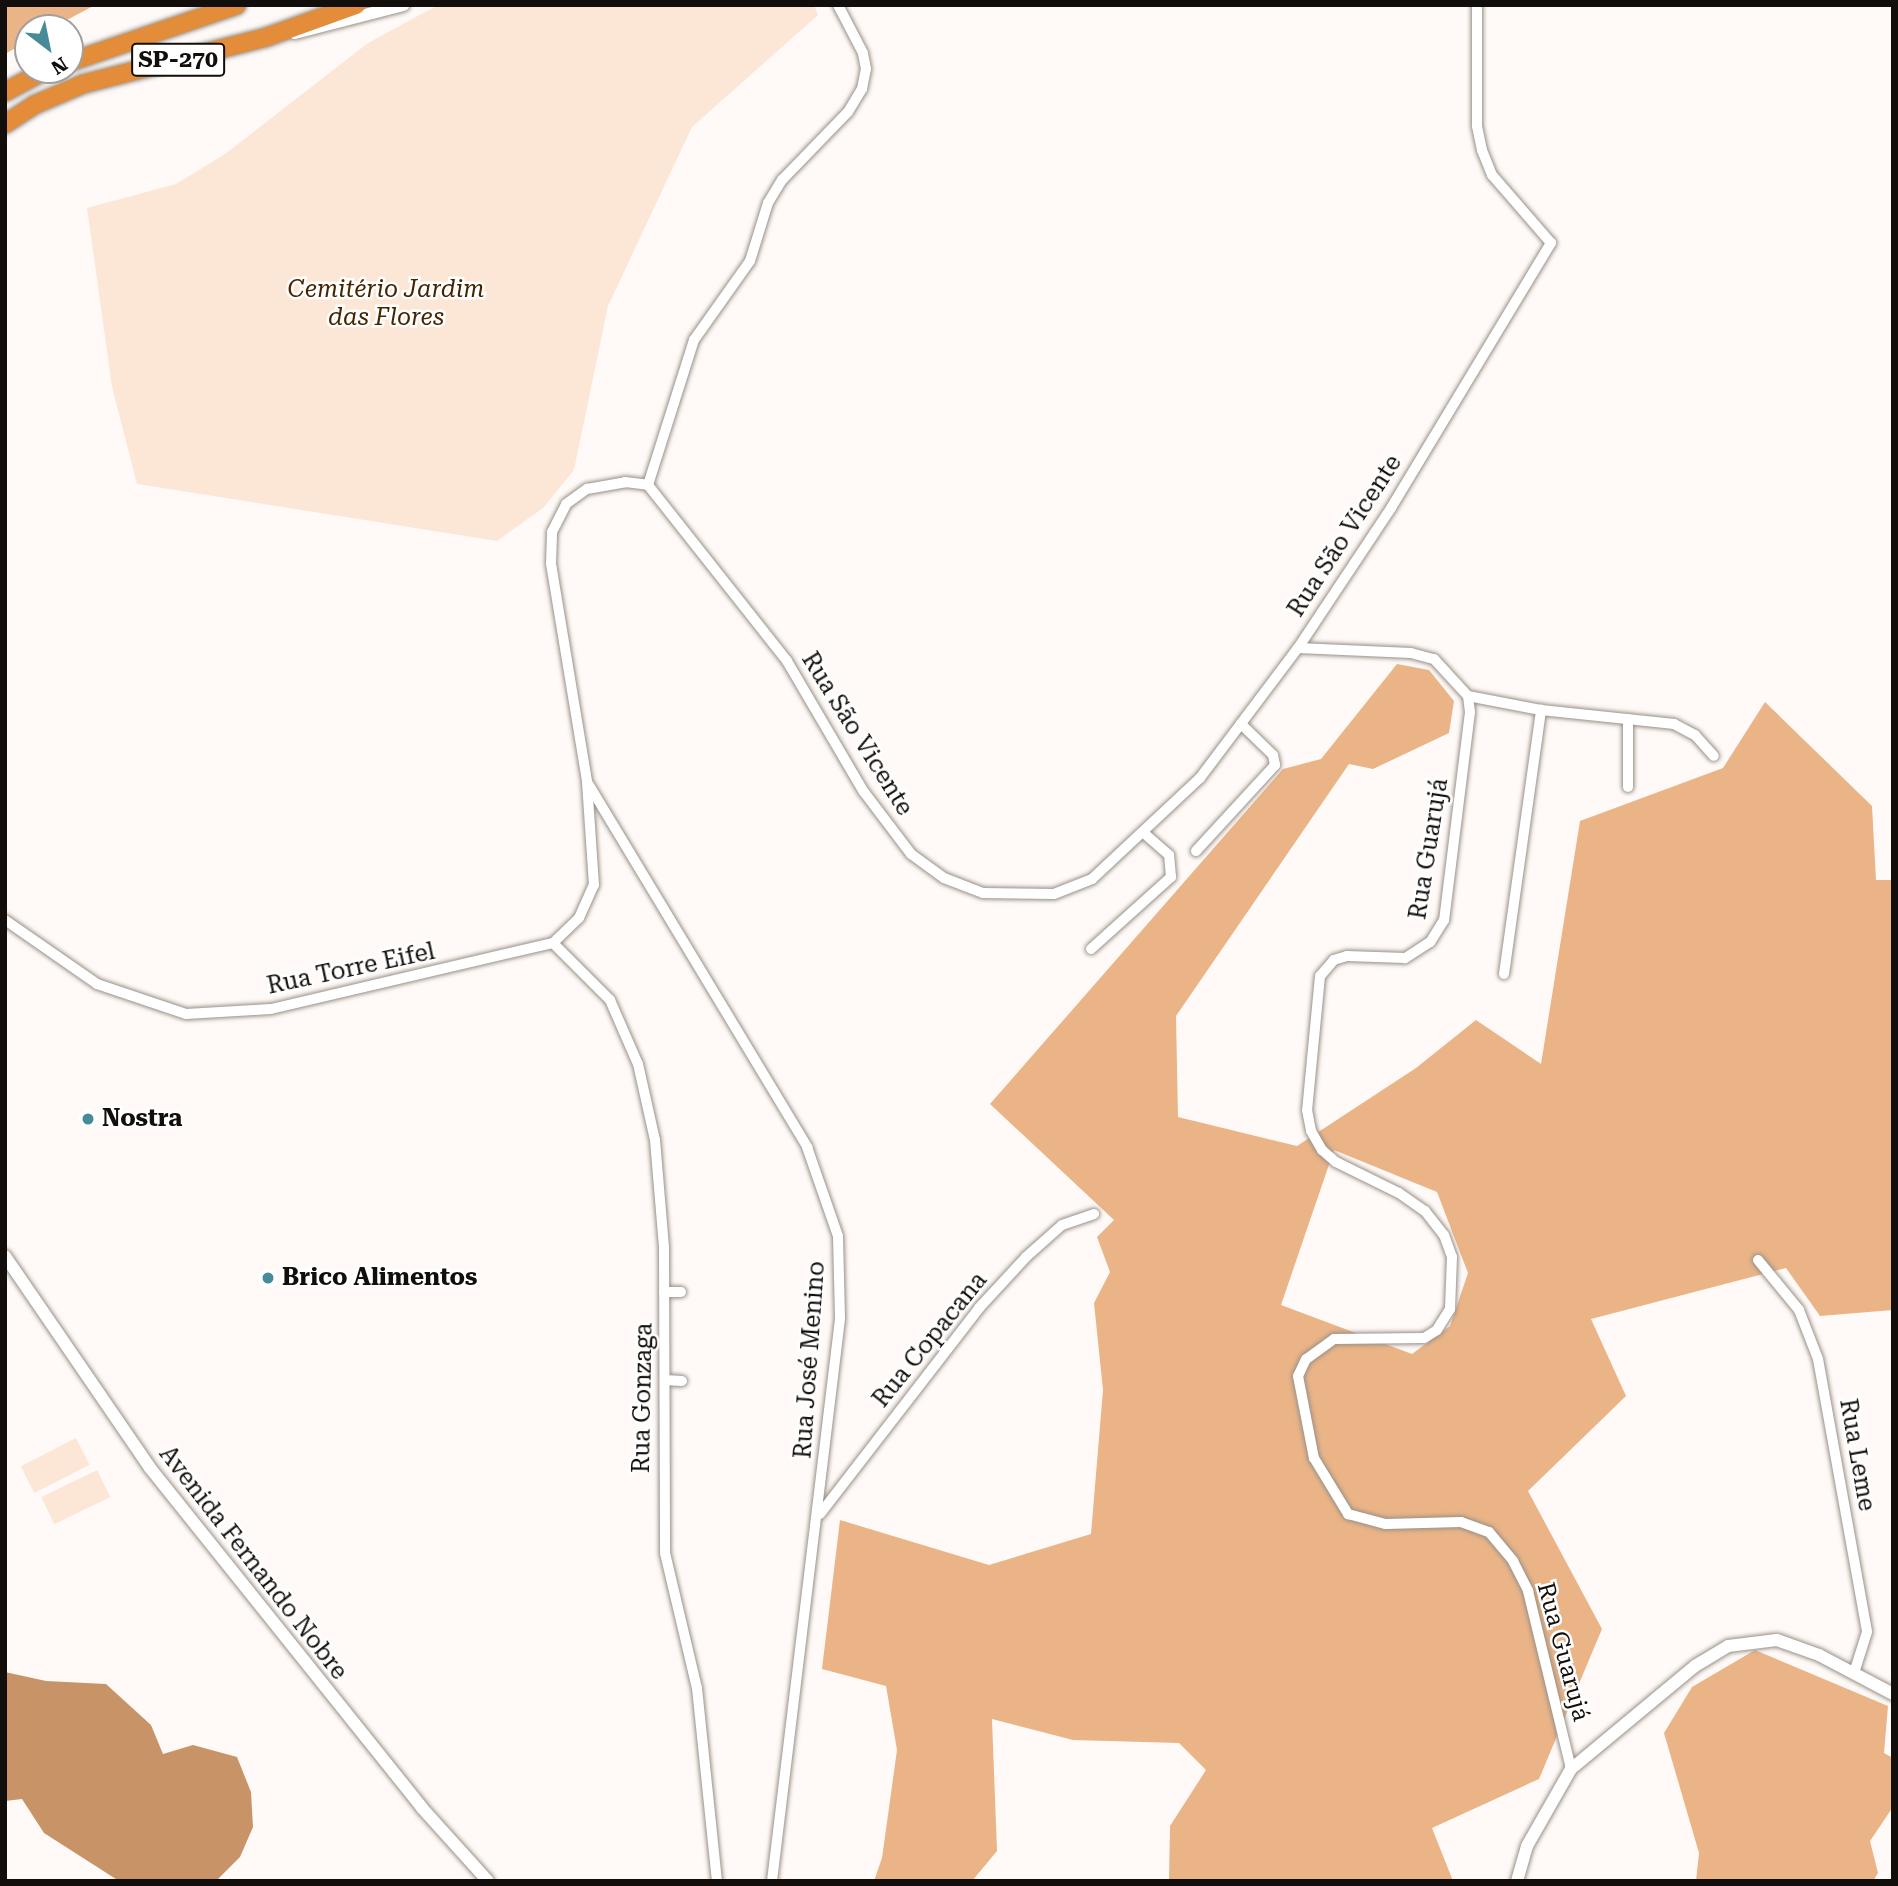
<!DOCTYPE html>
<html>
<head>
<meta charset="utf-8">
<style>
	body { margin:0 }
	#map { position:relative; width:1898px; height:1886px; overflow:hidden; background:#fffaf7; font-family:"Roboto Serif",serif }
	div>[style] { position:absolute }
	.green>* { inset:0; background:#fce7d7; transform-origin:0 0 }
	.forest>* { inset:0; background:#eab487 }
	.water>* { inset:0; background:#c89467 }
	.roads { filter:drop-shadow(0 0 2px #999088) drop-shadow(0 0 2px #999088) }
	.minor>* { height:10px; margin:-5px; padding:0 5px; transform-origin:5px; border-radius:5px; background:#fff }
	.tertiary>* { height:12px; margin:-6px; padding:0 6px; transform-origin:6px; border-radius:6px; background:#fff }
	.secondary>* { height:12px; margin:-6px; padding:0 6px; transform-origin:6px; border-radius:6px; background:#fff }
	.motorway>* { height:18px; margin:-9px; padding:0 9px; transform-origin:9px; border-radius:9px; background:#e38d3a }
	.dots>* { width:19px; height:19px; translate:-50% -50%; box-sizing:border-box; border:4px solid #fff; border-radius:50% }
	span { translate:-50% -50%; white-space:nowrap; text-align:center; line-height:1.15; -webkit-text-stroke:5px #fff; paint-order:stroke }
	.shield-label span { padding:2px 5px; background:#fff; border:2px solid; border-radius:5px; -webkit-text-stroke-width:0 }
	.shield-label { font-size:23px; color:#110e0b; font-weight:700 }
	.park-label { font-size:24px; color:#462400; font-style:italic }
	.street-label { font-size:24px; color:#110e0b }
	.poi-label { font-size:24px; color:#110e0b; font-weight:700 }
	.left { translate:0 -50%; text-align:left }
	.frame { position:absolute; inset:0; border:7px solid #110e0b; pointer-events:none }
	.north { position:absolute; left:14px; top:14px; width:70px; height:70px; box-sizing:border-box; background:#fff; border:2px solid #a09f9d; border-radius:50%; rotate:148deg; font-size:19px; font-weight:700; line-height:28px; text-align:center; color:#110e0b }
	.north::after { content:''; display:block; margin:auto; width:24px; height:32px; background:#468b97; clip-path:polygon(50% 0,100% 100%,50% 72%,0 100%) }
</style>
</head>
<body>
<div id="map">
	<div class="green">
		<i style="clip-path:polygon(438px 5px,814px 5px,818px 15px,692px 127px,608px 306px,574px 470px,543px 508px,497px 541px,137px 484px,112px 387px,87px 208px,176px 184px,225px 154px,368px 43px)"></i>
		<i style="left:76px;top:1438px;width:30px;height:62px;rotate:63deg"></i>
		<i style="left:97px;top:1470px;width:30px;height:62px;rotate:64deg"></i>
	</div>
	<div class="forest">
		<i style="clip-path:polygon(5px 5px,95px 5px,52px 28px,28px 28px,28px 41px,5px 54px)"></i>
		<i style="clip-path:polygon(evenodd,1397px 664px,1429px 670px,1454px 701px,1449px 733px,1373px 769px,1349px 764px,1176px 1016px,1178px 1117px,1297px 1146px,1416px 1068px,1476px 1020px,1541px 1064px,1580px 821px,1723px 768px,1765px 702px,1872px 806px,1876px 880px,1893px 880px,1893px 1310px,1820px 1316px,1786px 1268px,1591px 1319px,1626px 1396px,1528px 1491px,1602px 1629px,1539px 1779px,1432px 1828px,1453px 1881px,1169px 1881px,1170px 1826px,1206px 1770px,1179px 1743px,1073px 1740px,992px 1719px,997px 1851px,972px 1881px,874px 1881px,882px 1858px,897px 1750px,886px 1686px,822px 1669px,840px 1520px,989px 1565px,1091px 1534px,1103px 1390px,1094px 1303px,1110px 1272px,1097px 1237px,1114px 1220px,990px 1104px,1283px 769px,1321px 759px,1397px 664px,1334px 1150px,1437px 1192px,1468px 1273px,1450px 1326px,1412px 1354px,1281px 1305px,1334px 1150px)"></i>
		<i style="clip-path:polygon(1755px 1650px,1888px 1706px,1884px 1753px,1893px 1758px,1893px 1807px,1870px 1841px,1878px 1873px,1873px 1881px,1696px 1881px,1699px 1853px,1664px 1733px,1692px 1687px)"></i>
	</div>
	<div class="water">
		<i style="clip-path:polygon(5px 1672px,46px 1681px,106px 1684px,151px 1725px,163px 1754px,193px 1745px,237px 1757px,251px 1792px,253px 1827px,240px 1857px,216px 1881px,119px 1881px,44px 1833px,22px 1799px,5px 1801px)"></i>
	</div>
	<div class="roads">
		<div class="minor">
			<i style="left:648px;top:485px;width:152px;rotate:-72.4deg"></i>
			<i style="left:694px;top:340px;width:97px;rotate:-54.7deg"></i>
			<i style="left:750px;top:261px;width:61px;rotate:-72.8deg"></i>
			<i style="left:768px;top:203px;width:27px;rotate:-59deg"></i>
			<i style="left:782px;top:180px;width:95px;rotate:-45.9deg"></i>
			<i style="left:848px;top:112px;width:27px;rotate:-59deg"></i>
			<i style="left:862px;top:89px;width:20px;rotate:-79deg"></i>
			<i style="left:866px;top:69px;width:16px;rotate:-101deg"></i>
			<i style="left:863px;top:53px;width:54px;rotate:-117.5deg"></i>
			<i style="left:1298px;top:648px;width:113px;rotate:2.5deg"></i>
			<i style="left:1411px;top:653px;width:24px;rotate:15deg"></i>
			<i style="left:1434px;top:659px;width:50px;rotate:47.4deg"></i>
			<i style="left:1468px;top:696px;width:16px;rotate:83deg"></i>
			<i style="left:1470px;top:712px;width:210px;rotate:97.1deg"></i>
			<i style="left:1444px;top:920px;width:26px;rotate:122deg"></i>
			<i style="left:1430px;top:942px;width:30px;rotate:147deg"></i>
			<i style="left:1405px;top:958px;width:58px;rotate:-178deg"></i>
			<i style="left:1347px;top:956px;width:14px;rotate:163deg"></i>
			<i style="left:1334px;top:960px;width:21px;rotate:131deg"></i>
			<i style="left:1320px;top:976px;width:135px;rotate:95.5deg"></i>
			<i style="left:1307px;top:1110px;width:21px;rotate:79deg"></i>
			<i style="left:1311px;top:1131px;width:22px;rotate:60deg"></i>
			<i style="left:1322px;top:1150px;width:18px;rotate:41deg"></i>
			<i style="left:1336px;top:1162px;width:70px;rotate:26.2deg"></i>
			<i style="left:1399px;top:1193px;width:32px;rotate:35deg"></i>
			<i style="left:1425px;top:1211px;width:31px;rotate:52deg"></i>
			<i style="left:1444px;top:1235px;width:23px;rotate:70deg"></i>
			<i style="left:1452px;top:1257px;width:52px;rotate:92.2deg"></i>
			<i style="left:1450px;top:1309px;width:25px;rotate:122deg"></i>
			<i style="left:1437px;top:1330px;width:15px;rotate:148deg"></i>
			<i style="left:1424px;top:1338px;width:90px;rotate:179.4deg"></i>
			<i style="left:1334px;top:1339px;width:34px;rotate:144deg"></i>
			<i style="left:1306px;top:1359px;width:19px;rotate:115deg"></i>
			<i style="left:1298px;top:1376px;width:84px;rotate:79deg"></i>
			<i style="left:1314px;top:1458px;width:66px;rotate:58.7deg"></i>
			<i style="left:1348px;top:1514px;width:39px;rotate:15deg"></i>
			<i style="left:1386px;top:1524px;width:75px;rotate:-1.5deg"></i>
			<i style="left:1461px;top:1522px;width:30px;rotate:20deg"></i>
			<i style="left:1489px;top:1532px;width:38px;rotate:50deg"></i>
			<i style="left:1513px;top:1561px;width:34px;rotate:63deg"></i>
			<i style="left:1528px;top:1591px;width:183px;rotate:76.4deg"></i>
			<i style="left:1468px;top:696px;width:74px;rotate:10.9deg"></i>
			<i style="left:1541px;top:710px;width:134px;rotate:6deg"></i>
			<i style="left:1674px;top:724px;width:24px;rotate:28deg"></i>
			<i style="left:1695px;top:735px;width:28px;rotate:48deg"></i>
			<i style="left:589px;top:785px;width:423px;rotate:58.9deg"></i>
			<i style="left:807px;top:1147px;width:94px;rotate:70.8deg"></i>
			<i style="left:838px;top:1236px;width:83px;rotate:88.6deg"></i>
			<i style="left:840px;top:1319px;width:566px;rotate:96.9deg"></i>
			<i style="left:1628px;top:787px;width:68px;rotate:-90deg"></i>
			<i style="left:1196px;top:851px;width:117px;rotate:-47.4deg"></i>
			<i style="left:1275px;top:765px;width:10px;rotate:-101deg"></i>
			<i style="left:1273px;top:755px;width:45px;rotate:-135.9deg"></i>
			<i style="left:5px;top:920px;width:112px;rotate:34.8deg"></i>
			<i style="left:97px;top:984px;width:94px;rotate:18.6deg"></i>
			<i style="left:186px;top:1014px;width:85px;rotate:-3.4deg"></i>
			<i style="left:271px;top:1009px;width:290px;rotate:-13.2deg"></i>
			<i style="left:553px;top:943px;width:36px;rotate:-44deg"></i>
			<i style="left:579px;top:918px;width:36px;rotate:-66deg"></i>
			<i style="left:594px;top:885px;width:104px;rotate:-93.9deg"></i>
			<i style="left:587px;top:781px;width:220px;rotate:-99.4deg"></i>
			<i style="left:551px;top:564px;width:32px;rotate:-88deg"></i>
			<i style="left:552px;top:532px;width:31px;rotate:-63deg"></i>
			<i style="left:566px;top:504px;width:26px;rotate:-36deg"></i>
			<i style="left:587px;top:489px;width:39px;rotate:-10deg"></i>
			<i style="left:625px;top:482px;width:23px;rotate:7deg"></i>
			<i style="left:648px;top:485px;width:224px;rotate:51.7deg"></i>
			<i style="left:787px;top:661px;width:152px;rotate:59.6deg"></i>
			<i style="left:864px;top:792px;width:78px;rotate:52.8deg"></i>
			<i style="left:911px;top:854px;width:41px;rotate:36deg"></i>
			<i style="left:944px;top:878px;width:42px;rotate:21deg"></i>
			<i style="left:983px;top:893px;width:71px;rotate:0.8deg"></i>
			<i style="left:1054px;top:894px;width:41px;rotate:-21.5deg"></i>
			<i style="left:1092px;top:879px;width:148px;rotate:-43.1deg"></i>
			<i style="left:1200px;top:778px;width:163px;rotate:-53deg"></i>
			<i style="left:1298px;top:648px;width:168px;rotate:-56.4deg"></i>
			<i style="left:1391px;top:508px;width:310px;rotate:-58.9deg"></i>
			<i style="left:1551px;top:243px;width:90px;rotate:-130.9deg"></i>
			<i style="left:1492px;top:175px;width:27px;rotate:-112deg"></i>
			<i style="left:1482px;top:150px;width:25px;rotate:-102deg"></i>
			<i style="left:1477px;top:126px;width:121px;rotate:-90deg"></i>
			<i style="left:553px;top:943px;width:81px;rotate:45deg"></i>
			<i style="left:610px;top:1000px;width:70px;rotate:66.4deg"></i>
			<i style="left:638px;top:1064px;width:78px;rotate:77.4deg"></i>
			<i style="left:655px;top:1140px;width:108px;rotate:85.2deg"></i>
			<i style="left:664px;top:1248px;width:305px;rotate:89.8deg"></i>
			<i style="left:665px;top:1553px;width:139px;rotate:76.7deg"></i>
			<i style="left:697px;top:1688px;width:194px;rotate:84.1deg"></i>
			<i style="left:1091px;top:949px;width:108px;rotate:-42deg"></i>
			<i style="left:1171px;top:877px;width:22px;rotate:-95deg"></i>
			<i style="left:1169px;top:855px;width:33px;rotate:-139deg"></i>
			<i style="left:1504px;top:974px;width:267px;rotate:-82deg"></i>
			<i style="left:1758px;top:1260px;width:65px;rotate:50.6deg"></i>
			<i style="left:1799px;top:1310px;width:53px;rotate:68.8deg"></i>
			<i style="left:1818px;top:1359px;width:277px;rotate:79.8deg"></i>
			<i style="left:1867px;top:1632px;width:43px;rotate:107.6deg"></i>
			<i style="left:664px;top:1292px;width:17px"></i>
			<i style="left:665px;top:1380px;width:17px;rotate:3deg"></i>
			<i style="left:820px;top:1514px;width:260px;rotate:-52.3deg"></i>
			<i style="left:979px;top:1308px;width:69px;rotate:-47.3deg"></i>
			<i style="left:1026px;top:1257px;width:48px;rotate:-41.6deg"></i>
			<i style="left:1062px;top:1225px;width:34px;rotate:-19deg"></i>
		</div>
		<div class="tertiary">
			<i style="left:295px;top:33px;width:112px;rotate:-14.5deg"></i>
			<i style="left:1517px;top:1881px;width:36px;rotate:-74deg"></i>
			<i style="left:1527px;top:1846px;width:89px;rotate:-60.3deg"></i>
			<i style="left:1571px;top:1769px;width:161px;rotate:-39.7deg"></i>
			<i style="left:1695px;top:1666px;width:39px;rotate:-31deg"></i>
			<i style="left:1728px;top:1646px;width:49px;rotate:-7deg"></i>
			<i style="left:1777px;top:1640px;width:45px;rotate:19.7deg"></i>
			<i style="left:1819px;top:1655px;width:84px;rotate:27.8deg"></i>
		</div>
		<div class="secondary">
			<i style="left:5px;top:1256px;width:257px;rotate:55.6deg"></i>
			<i style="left:150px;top:1468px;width:435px;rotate:51.3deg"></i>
			<i style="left:422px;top:1808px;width:98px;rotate:47.9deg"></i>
		</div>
		<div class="motorway">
			<i style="left:70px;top:62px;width:176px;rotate:-18.8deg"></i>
			<i style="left:5px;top:92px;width:47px;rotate:-28.2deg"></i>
			<i style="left:5px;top:124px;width:35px;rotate:-33deg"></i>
			<i style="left:34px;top:105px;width:53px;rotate:-23.2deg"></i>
			<i style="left:83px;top:84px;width:190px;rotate:-14.3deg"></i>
			<i style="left:267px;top:37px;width:95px;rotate:-19.8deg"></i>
		</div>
	</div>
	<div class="dots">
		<i style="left:88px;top:1119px;background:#468b97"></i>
		<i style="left:268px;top:1278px;background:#468b97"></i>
	</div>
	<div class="shield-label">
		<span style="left:178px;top:60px">SP-270</span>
	</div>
	<div class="park-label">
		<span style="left:386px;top:304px">Cemitério Jardim<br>das Flores</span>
	</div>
	<div class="street-label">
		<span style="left:1345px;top:536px;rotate:-57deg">Rua São Vicente</span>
		<span style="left:857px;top:734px;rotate:58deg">Rua São Vicente</span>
		<span style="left:1429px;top:849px;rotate:-81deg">Rua Guarujá</span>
		<span style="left:351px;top:969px;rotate:-12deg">Rua Torre Eifel</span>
		<span style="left:930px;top:1340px;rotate:-51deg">Rua Copacana</span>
		<span style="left:810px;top:1360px;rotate:-86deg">Rua José Menino</span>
		<span style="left:643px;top:1398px;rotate:-89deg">Rua Gonzaga</span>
		<span style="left:1857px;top:1455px;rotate:80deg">Rua Leme</span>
		<span style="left:253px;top:1563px;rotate:52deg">Avenida Fernando Nobre</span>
		<span style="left:1563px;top:1652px;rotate:75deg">Rua Guarujá</span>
	</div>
	<div class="poi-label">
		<span class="left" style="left:102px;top:1119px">Nostra</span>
		<span class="left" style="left:282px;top:1278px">Brico Alimentos</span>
	</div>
	<div class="frame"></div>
	<div class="north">N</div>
</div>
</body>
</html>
